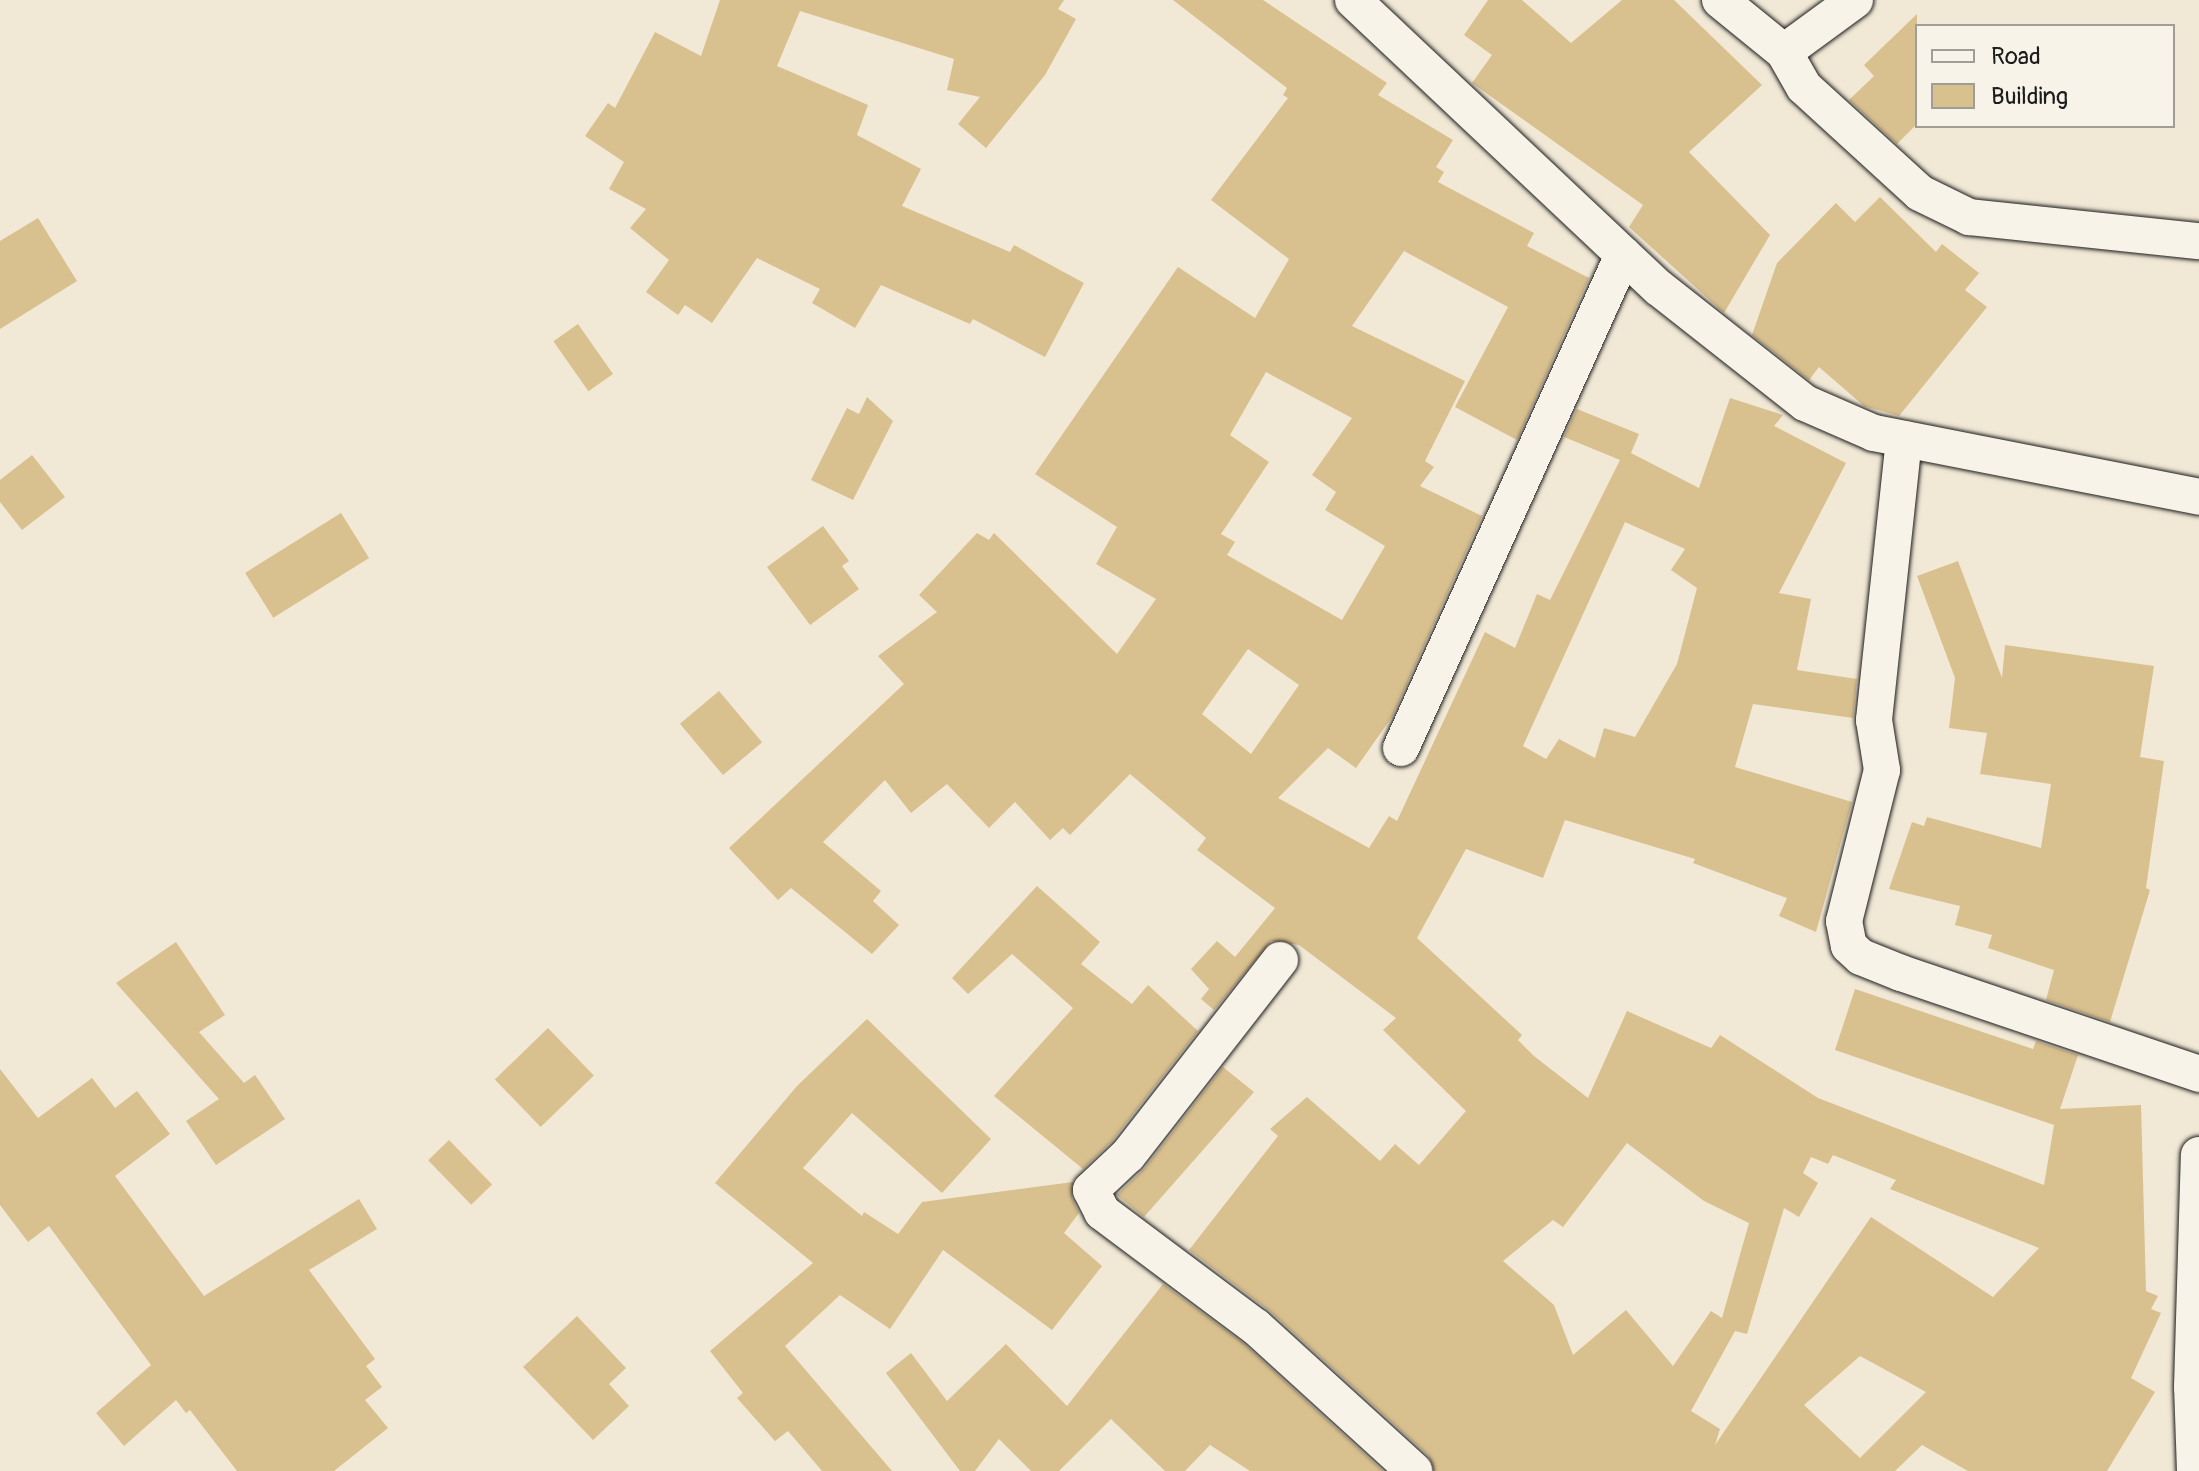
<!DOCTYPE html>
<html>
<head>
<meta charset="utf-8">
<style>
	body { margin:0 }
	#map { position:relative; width:2199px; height:1471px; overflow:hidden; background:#f1e9d6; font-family:Pangolin,sans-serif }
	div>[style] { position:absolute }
	.building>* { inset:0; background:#d9c08f; transform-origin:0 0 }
	.roads { filter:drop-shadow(0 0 2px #1c1c1c) drop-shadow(0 0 2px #1c1c1c) }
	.street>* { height:36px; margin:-18px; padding:0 18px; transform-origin:18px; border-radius:18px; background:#f7f3e8 }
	span { translate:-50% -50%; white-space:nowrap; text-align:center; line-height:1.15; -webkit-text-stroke:6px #f7f3e8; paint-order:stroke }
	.legend { position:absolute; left:1915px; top:24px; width:260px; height:104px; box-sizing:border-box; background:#f7f3e8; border:2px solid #9f9d96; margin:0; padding:10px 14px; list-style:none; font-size:24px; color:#1c1c1c }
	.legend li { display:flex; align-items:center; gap:16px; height:40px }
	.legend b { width:40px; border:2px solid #9f9d96 }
</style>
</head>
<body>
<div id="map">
	<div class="building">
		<i style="clip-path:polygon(720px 0,1064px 0,1058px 9px,1076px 19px,1045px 75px,986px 148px,958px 124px,980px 97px,947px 90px,954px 59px,800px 11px,777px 66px,868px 105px,857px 135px,921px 169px,902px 206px,1010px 252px,1014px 245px,1084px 283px,1045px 357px,973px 319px,970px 324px,881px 285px,855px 328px,812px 303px,820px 289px,757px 258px,712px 323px,685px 305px,678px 315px,646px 292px,669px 260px,630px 228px,646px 209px,609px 189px,624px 162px,585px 136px,608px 103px,615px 108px,655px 32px,701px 56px)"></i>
		<i style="clip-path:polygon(evenodd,1173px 0,1263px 0,1387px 83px,1378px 95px,1453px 140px,1436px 167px,1444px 172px,1438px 182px,1534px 233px,1527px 246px,1589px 278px,1517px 440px,1455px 407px,1508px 307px,1404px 251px,1352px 326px,1465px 381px,1425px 461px,1434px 467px,1420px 486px,1482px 516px,1392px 717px,1356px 768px,1328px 748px,1278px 798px,1369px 848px,1389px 816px,1397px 821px,1485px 632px,1515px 648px,1537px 594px,1550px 600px,1620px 460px,1564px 437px,1577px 409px,1639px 434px,1631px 453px,1699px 488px,1730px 398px,1783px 415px,1774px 426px,1846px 463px,1779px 593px,1811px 599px,1797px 670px,1857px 679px,1853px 718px,1753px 704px,1735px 767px,1852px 802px,1816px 932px,1779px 916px,1787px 898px,1693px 863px,1695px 859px,1565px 820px,1543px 878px,1466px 849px,1417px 938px,1522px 1035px,1518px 1040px,1534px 1056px,1588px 1098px,1627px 1011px,1711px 1048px,1720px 1035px,1818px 1098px,2044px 1185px,2054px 1125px,1835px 1050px,1855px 989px,2033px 1049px,2036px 1041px,2078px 1055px,2060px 1109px,2141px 1105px,2146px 1291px,2158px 1296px,2151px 1309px,2161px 1313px,2131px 1378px,2155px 1392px,2107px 1471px,1968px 1471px,1922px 1445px,1895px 1471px,1434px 1471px,1428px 1455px,1270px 1311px,1189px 1250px,1278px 1136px,1270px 1129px,1307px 1097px,1380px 1161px,1395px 1144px,1419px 1165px,1466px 1111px,1383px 1030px,1396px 1018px,1299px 945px,1271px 941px,1214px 1010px,1201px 999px,1209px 989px,1191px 969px,1217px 941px,1235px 957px,1275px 908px,1197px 850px,1206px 838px,1130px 774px,1070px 835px,1063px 828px,1050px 840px,1015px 802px,989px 828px,947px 784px,911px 813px,885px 780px,823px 842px,881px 891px,873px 901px,899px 925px,872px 954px,791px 888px,778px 900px,729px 848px,904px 684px,878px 656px,937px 612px,919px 595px,977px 533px,989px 540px,994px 533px,1117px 654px,1156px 599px,1096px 564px,1117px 527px,1035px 474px,1178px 267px,1255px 318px,1289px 259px,1211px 200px,1288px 98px,1283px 95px,1287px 88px,1173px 0,1266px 372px,1352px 418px,1312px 475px,1336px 492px,1325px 510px,1385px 546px,1342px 620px,1227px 555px,1235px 542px,1221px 534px,1269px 462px,1230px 435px,1266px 372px,1173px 0,1625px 522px,1685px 549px,1671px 570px,1697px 588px,1677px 664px,1635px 737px,1604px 728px,1595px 758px,1559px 739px,1546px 759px,1523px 746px,1625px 522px,1173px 0,1248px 649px,1299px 685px,1251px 754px,1202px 714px,1248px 649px,1173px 0,1627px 1143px,1704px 1201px,1749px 1223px,1722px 1318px,1711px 1311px,1673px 1366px,1626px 1310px,1573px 1355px,1554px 1305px,1503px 1261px,1553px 1220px,1563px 1227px,1627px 1143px,1173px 0,1833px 1155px,1896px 1180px,1890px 1189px,2039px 1248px,1993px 1297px,1871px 1217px,1715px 1445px,1720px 1429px,1691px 1411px,1735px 1331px,1747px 1334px,1784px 1208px,1799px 1217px,1818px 1183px,1803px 1173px,1811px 1157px,1828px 1164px,1833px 1155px,1173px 0,1860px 1356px,1926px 1392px,1860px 1458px,1804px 1405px,1860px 1356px)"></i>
		<i style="clip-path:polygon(1488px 0,1522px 0,1571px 43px,1622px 0,1674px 0,1762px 85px,1689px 152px,1770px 235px,1724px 313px,1629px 227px,1643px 205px,1472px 83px,1492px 55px,1464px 35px)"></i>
		<i style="clip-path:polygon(1917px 14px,1917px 124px,1897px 144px,1849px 100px,1874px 76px,1864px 65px)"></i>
		<i style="clip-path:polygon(1880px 197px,1936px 252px,1942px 244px,1979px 273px,1965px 290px,1987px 307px,1899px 416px,1864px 406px,1819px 367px,1809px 380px,1752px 335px,1777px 263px,1836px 203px,1855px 222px)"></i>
		<i style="clip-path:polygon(38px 218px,77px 281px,0 329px,0 241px)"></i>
		<i style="left:578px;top:324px;width:61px;height:30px;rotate:55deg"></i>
		<i style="clip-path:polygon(867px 397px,893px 421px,853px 500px,811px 480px,847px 408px,859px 414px)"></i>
		<i style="clip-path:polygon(32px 455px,65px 497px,22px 530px,0 502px,0 480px)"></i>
		<i style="left:341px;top:513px;width:53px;height:113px;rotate:58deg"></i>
		<i style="clip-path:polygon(823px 526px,849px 561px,842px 566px,859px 589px,810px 625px,767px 567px)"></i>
		<i style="clip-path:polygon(1958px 561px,2002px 678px,2005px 645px,2154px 666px,2140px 757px,2164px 761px,2146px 888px,2150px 890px,2110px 1022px,2046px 1000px,2054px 970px,1988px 948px,1992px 935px,1955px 925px,1960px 906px,1889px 889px,1912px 822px,1924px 826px,1927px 817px,2041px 848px,2051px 784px,1980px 774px,1987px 733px,1949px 728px,1955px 678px,1917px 576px)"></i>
		<i style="left:719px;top:691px;width:67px;height:51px;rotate:50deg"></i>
		<i style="clip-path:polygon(1037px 886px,1100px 942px,1081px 964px,1132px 1004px,1148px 985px,1198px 1031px,1112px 1141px,1083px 1169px,994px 1096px,1073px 1008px,1012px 954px,968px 994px,952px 978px)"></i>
		<i style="clip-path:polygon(176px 942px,225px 1015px,199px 1032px,244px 1083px,255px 1075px,285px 1119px,216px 1165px,186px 1121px,219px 1099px,116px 983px)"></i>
		<i style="clip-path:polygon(867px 1019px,991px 1139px,942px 1193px,852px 1113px,803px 1168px,862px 1216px,864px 1212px,898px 1234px,922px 1202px,1073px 1182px,1072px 1198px,1079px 1213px,1064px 1233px,1102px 1266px,1052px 1330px,943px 1250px,890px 1329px,840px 1295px,785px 1346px,892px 1471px,822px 1471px,788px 1431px,775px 1441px,737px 1398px,743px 1393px,710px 1351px,813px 1263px,715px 1183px,797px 1086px)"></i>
		<i style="left:548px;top:1028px;width:66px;height:74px;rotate:46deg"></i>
		<i style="clip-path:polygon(1223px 1067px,1254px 1092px,1144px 1217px,1117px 1195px,1145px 1168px)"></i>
		<i style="clip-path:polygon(0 1069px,38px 1118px,92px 1078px,115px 1108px,137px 1091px,170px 1134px,115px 1176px,204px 1296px,359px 1199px,377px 1229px,309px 1270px,375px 1359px,366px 1366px,382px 1387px,365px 1400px,388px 1428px,334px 1471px,237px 1471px,190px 1410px,186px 1413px,176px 1400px,124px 1446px,96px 1413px,151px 1365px,49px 1226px,28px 1242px,0 1205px)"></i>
		<i style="left:449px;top:1140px;width:62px;height:29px;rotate:46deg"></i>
		<i style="clip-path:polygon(1163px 1284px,1243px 1343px,1383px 1471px,1250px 1471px,1210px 1445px,1185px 1471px,1165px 1471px,1111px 1419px,1059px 1471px,1031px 1471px,999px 1439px,975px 1471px,960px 1471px,886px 1373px,911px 1353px,947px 1401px,1006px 1344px,1067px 1406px)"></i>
		<i style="clip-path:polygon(577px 1316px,626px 1368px,609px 1384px,629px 1406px,593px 1440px,523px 1367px)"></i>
	</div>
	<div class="roads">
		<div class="street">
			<i style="left:1353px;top:0;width:420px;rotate:43.3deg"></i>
			<i style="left:1659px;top:288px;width:186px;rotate:38.2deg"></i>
			<i style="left:1805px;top:403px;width:75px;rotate:23.5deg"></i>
			<i style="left:1874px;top:433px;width:331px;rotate:11.1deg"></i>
			<i style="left:1720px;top:0;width:82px;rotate:39.1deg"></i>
			<i style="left:1784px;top:52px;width:40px;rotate:60.3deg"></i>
			<i style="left:1804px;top:87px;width:157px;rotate:42.4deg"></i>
			<i style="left:1920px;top:193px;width:55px;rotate:26.1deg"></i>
			<i style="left:1969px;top:217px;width:231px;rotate:6deg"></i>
			<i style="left:1784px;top:52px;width:88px;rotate:-36.2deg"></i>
			<i style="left:1904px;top:439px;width:283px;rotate:96.1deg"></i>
			<i style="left:1874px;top:720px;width:51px;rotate:80.9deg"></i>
			<i style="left:1882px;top:770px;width:156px;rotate:104.1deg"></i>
			<i style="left:1844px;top:921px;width:25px;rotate:79deg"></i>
			<i style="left:1849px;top:946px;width:16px;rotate:43deg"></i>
			<i style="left:1861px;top:957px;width:43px;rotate:21.8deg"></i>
			<i style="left:1901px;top:973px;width:315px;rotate:18.7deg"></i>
			<i style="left:1401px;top:748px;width:541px;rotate:-65.76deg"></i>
			<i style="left:1280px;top:960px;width:247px;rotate:127.9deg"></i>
			<i style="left:1128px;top:1155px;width:51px;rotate:136.6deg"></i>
			<i style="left:1091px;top:1190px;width:25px;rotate:63deg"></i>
			<i style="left:1102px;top:1212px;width:192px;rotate:36.8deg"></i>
			<i style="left:1256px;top:1327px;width:214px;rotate:42.3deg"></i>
			<i style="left:2195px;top:1471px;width:84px;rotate:-92deg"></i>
			<i style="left:2192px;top:1387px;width:232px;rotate:-88.3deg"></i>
		</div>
	</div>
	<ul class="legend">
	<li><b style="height:10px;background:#f7f3e8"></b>Road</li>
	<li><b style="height:22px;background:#d9c08f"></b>Building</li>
	</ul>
</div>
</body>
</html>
